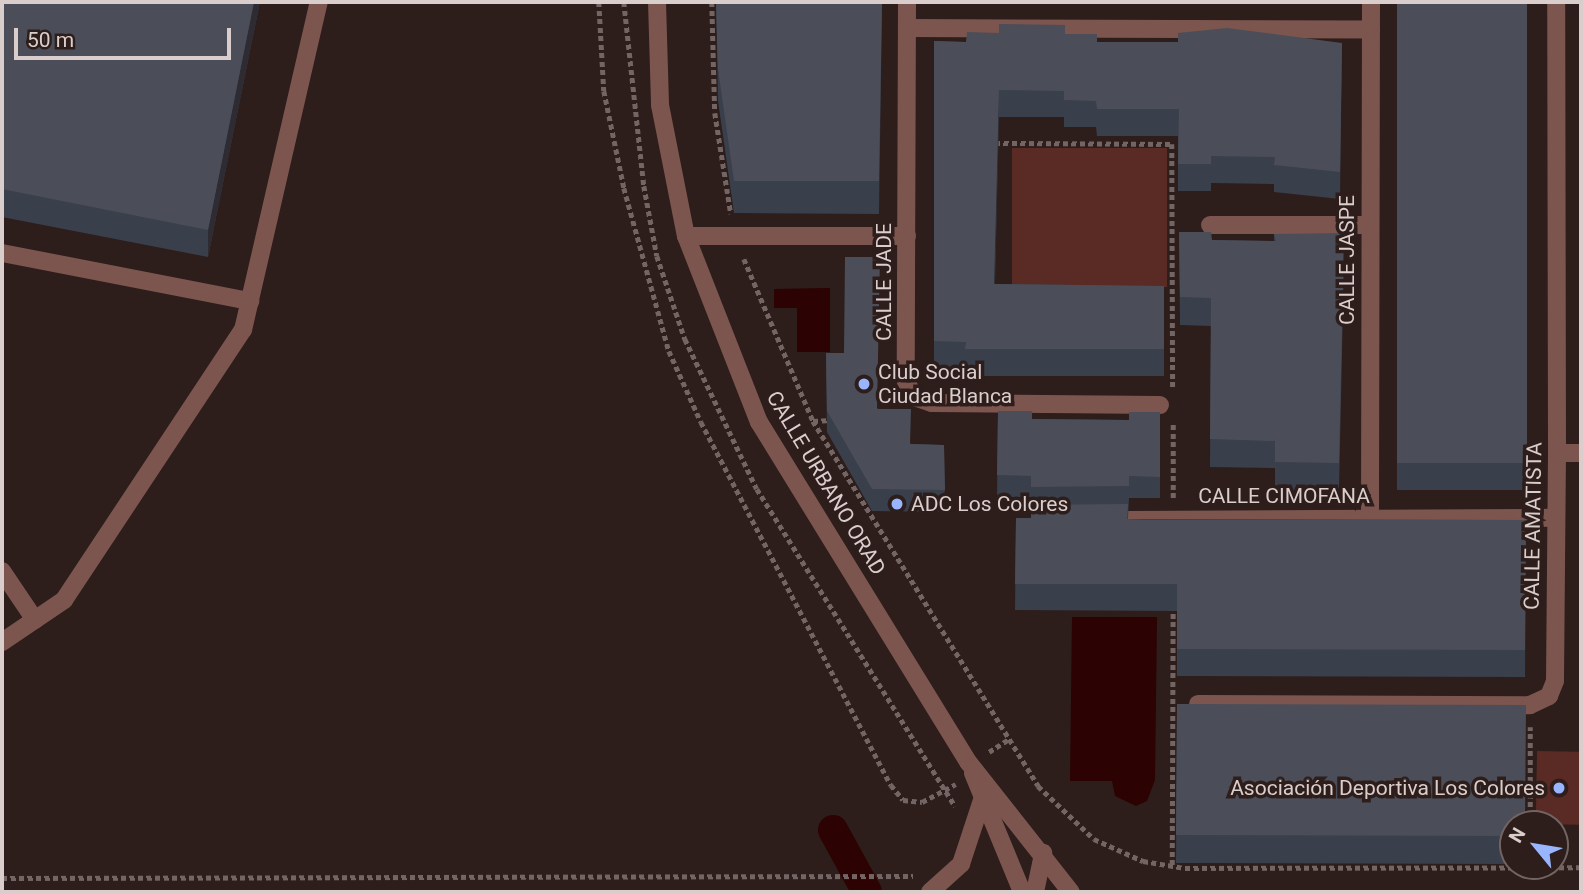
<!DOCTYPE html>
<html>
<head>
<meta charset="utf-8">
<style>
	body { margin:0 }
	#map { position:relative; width:1583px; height:894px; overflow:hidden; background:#2d1d1b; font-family:Roboto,sans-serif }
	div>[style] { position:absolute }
	.green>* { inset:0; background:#5a2a24; transform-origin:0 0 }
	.water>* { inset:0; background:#2c0202 }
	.canal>* { height:30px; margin:-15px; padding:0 15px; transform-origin:15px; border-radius:15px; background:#2c0202 }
	.path>* { height:4.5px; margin-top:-2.25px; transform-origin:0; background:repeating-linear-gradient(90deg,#736563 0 5px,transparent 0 8.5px) }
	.minor>* { height:18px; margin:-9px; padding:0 9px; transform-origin:9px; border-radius:9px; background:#7c554f }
	.wall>* { inset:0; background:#3a3f4c; transform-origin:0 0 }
	.shaded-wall>* { inset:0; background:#2e2b32 }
	.building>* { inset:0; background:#4b4e59; transform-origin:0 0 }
	.dots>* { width:19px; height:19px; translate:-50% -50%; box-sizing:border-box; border:4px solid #2d1d1b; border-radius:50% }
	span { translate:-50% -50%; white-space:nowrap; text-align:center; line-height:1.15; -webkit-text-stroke:7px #2d1d1b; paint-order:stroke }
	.street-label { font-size:21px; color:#dacecc }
	.poi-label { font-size:21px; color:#dacecc }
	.left { translate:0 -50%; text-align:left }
	.right { translate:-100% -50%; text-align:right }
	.frame { position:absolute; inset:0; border:4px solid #dacecc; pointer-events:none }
	.north { position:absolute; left:1499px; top:810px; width:70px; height:70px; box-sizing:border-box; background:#2d1d1b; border:2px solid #726462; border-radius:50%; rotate:300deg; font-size:19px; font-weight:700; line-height:28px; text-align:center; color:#dacecc }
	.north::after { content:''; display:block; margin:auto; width:24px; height:32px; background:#99b5fd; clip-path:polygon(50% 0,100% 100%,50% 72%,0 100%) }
	.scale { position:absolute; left:14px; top:28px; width:217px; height:32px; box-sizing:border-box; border:4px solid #dacecc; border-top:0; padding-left:9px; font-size:21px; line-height:24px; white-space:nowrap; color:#dacecc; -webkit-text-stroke:5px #2d1d1b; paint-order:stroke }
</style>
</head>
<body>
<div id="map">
	<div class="green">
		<i style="left:1012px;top:148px;width:155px;height:139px"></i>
		<i style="left:1537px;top:751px;width:44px;height:73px;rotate:1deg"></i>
	</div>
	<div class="water">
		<i style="clip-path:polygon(830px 288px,830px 352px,797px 352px,797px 308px,774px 308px,774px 289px)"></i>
		<i style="clip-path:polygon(1072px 617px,1157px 617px,1155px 780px,1147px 801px,1136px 806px,1115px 796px,1112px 781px,1070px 781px)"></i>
	</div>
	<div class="canal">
		<i style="left:833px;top:830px;width:71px;rotate:61.3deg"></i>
	</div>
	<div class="path">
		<i style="left:599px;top:2px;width:89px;rotate:86.8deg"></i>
		<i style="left:604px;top:91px;width:99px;rotate:78.3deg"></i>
		<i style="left:624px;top:188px;width:169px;rotate:74.6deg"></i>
		<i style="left:669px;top:351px;width:78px;rotate:65.7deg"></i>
		<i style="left:701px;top:422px;width:410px;rotate:62.4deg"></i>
		<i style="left:891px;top:785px;width:19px;rotate:51deg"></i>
		<i style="left:903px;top:800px;width:19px;rotate:6deg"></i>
		<i style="left:922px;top:802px;width:38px;rotate:-28deg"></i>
		<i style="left:624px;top:2px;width:185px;rotate:83.8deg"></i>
		<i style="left:644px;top:186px;width:71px;rotate:79.5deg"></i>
		<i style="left:657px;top:256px;width:88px;rotate:71.4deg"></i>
		<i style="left:685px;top:339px;width:166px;rotate:64.4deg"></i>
		<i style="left:757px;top:489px;width:374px;rotate:58deg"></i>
		<i style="left:712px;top:2px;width:111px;rotate:88.5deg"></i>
		<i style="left:715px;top:113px;width:102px;rotate:81deg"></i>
		<i style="left:995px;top:143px;width:177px;rotate:0.3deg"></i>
		<i style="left:1172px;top:144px;width:245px;rotate:89.8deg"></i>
		<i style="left:744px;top:259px;width:176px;rotate:66.9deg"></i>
		<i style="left:813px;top:421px;width:429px;rotate:58.3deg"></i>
		<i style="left:1038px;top:786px;width:77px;rotate:43.4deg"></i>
		<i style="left:1094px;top:839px;width:54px;rotate:24.2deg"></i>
		<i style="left:1143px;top:861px;width:43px;rotate:9.5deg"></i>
		<i style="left:1185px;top:868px;width:396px;rotate:-0.1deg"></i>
		<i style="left:813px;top:421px;width:18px;rotate:-3deg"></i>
		<i style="left:1173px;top:498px;width:76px;rotate:-90deg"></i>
		<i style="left:989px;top:752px;width:24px;rotate:-33deg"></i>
		<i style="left:1530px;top:824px;width:97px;rotate:-90deg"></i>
		<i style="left:1172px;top:865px;width:257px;rotate:-89.8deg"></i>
		<i style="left:2px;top:878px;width:911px;rotate:-0.13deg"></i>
	</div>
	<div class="minor">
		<i style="left:657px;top:2px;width:103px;rotate:88.3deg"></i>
		<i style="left:660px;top:105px;width:134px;rotate:78.8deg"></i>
		<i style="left:686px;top:236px;width:200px;rotate:68.6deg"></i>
		<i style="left:759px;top:422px;width:400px;rotate:58.4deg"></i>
		<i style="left:969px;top:763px;width:164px;rotate:51.7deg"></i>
		<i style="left:907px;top:2px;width:379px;rotate:90.2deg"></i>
		<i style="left:906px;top:381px;width:18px;rotate:63deg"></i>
		<i style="left:914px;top:397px;width:18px;rotate:19deg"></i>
		<i style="left:931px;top:403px;width:229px;rotate:0.5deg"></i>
		<i style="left:907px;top:28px;width:464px;rotate:0.2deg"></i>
		<i style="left:1210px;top:225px;width:160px"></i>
		<i style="left:686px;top:236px;width:221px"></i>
		<i style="left:2px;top:253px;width:253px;rotate:11deg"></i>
		<i style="left:1557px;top:453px;width:24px"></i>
		<i style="left:1370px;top:519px;width:517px;rotate:-89.89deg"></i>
		<i style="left:1129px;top:520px;width:427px;rotate:-0.3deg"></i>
		<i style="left:2px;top:571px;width:59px;rotate:56deg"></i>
		<i style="left:2px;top:642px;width:75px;rotate:-34.1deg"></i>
		<i style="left:64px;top:600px;width:324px;rotate:-56.5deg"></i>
		<i style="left:243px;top:330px;width:337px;rotate:-77deg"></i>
		<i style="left:1198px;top:704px;width:332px;rotate:0.2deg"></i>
		<i style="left:1530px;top:705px;width:21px;rotate:-25deg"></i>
		<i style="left:1549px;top:696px;width:16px;rotate:-68deg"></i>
		<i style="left:1555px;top:681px;width:228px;rotate:-89.5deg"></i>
		<i style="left:1557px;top:453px;width:451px;rotate:-90.1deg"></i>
		<i style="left:973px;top:773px;width:129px;rotate:67.6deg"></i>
		<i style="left:930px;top:892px;width:42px;rotate:-42.1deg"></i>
		<i style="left:961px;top:864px;width:67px;rotate:-71.8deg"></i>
		<i style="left:1035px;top:892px;width:40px;rotate:-78deg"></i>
	</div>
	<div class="wall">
		<i style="clip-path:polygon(2px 2px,260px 2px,208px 257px,2px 217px)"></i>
		<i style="clip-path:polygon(716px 2px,882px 2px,879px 214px,734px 213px,718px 101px)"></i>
		<i style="left:1000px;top:2px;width:66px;height:2px"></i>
		<i style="left:1397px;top:2px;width:130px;height:488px"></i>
		<i style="clip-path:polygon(1065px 34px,1097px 42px,1342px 43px,1340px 199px,1274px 192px,1274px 184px,1211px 183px,1211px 191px,1178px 191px,1178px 136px,1097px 136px,1096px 127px,1064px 127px,1064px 117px,999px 117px,995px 284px,1164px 286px,1164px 376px,965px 376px,965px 368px,934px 368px,934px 41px,966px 42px)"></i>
		<i style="clip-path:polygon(1179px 232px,1212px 240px,1274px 241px,1274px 234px,1344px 261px,1339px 491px,1275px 490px,1275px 468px,1210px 467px,1211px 326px,1180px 325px)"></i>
		<i style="clip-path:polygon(826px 353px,911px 444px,944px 445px,945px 512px,872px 511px,827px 432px)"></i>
		<i style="clip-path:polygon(998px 411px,1032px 419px,1129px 420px,1160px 412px,1160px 498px,1129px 498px,1128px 519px,1526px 520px,1525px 677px,1177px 676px,1177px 611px,1015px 610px,1016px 518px,1031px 518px,1031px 497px,997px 497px)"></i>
		<i style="clip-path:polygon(1177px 704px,1513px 824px,1513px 864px,1176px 863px)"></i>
	</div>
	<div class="shaded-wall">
		<i style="clip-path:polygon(254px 2px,260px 2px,208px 257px,208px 230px)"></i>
		<i style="clip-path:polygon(882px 2px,882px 17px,879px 214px,879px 181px)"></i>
		<i style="clip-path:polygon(999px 90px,999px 117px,994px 311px,994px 284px)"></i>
	</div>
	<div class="building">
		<i style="clip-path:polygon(2px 2px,254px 2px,208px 230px,2px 189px)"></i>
		<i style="clip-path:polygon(716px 2px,882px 2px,879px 181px,734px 181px,718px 69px)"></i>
		<i style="left:1397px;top:2px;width:130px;height:461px"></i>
		<i style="clip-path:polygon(999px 24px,1065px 25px,1065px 34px,1097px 34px,1097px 42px,1178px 42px,1178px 33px,1227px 28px,1342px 43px,1340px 172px,1274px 165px,1275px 157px,1211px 156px,1211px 164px,1178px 164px,1179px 109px,1097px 109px,1096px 101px,1064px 100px,1064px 91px,999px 90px,994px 284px,1164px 286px,1164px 349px,965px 349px,966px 342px,934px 341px,934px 41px,966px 42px,967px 32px,999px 33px)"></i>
		<i style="clip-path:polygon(1179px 232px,1211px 232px,1212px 240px,1276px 241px,1274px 234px,1344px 233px,1339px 463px,1275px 462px,1275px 441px,1210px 439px,1211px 298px,1180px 297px)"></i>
		<i style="clip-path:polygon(845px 257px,880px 257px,877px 409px,911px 409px,910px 444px,944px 445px,945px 490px,872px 489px,827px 411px,826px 353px,844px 353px)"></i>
		<i style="clip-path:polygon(998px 411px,1032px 411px,1032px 419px,1129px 420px,1129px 412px,1160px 412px,1160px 477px,1129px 476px,1129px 486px,1031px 487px,1031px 476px,997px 475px)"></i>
		<i style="clip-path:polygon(1128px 504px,1127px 519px,1145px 520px,1526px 520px,1525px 650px,1177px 649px,1177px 584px,1015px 584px,1016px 518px,1031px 518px,1031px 505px)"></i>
		<i style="clip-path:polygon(1177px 704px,1526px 705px,1525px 824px,1513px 824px,1513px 836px,1176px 835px)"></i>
	</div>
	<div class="dots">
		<i style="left:864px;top:384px;background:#99b5fd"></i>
		<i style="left:897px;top:504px;background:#99b5fd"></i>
		<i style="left:1559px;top:788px;background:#99b5fd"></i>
	</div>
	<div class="street-label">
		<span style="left:1347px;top:260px;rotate:-90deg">CALLE JASPE</span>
		<span style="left:884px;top:282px;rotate:-90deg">CALLE JADE</span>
		<span style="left:826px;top:483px;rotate:59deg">CALLE URBANO ORAD</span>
		<span style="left:1284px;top:496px">CALLE CIMOFANA</span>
		<span style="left:1533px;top:526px;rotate:-89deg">CALLE AMATISTA</span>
	</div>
	<div class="poi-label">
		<span class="left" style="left:878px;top:384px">Club Social<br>Ciudad Blanca</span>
		<span class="left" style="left:911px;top:504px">ADC Los Colores</span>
		<span class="right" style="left:1545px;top:788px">Asociación Deportiva Los Colores</span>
	</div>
	<div class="frame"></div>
	<div class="north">N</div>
	<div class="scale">50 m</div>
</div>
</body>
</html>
